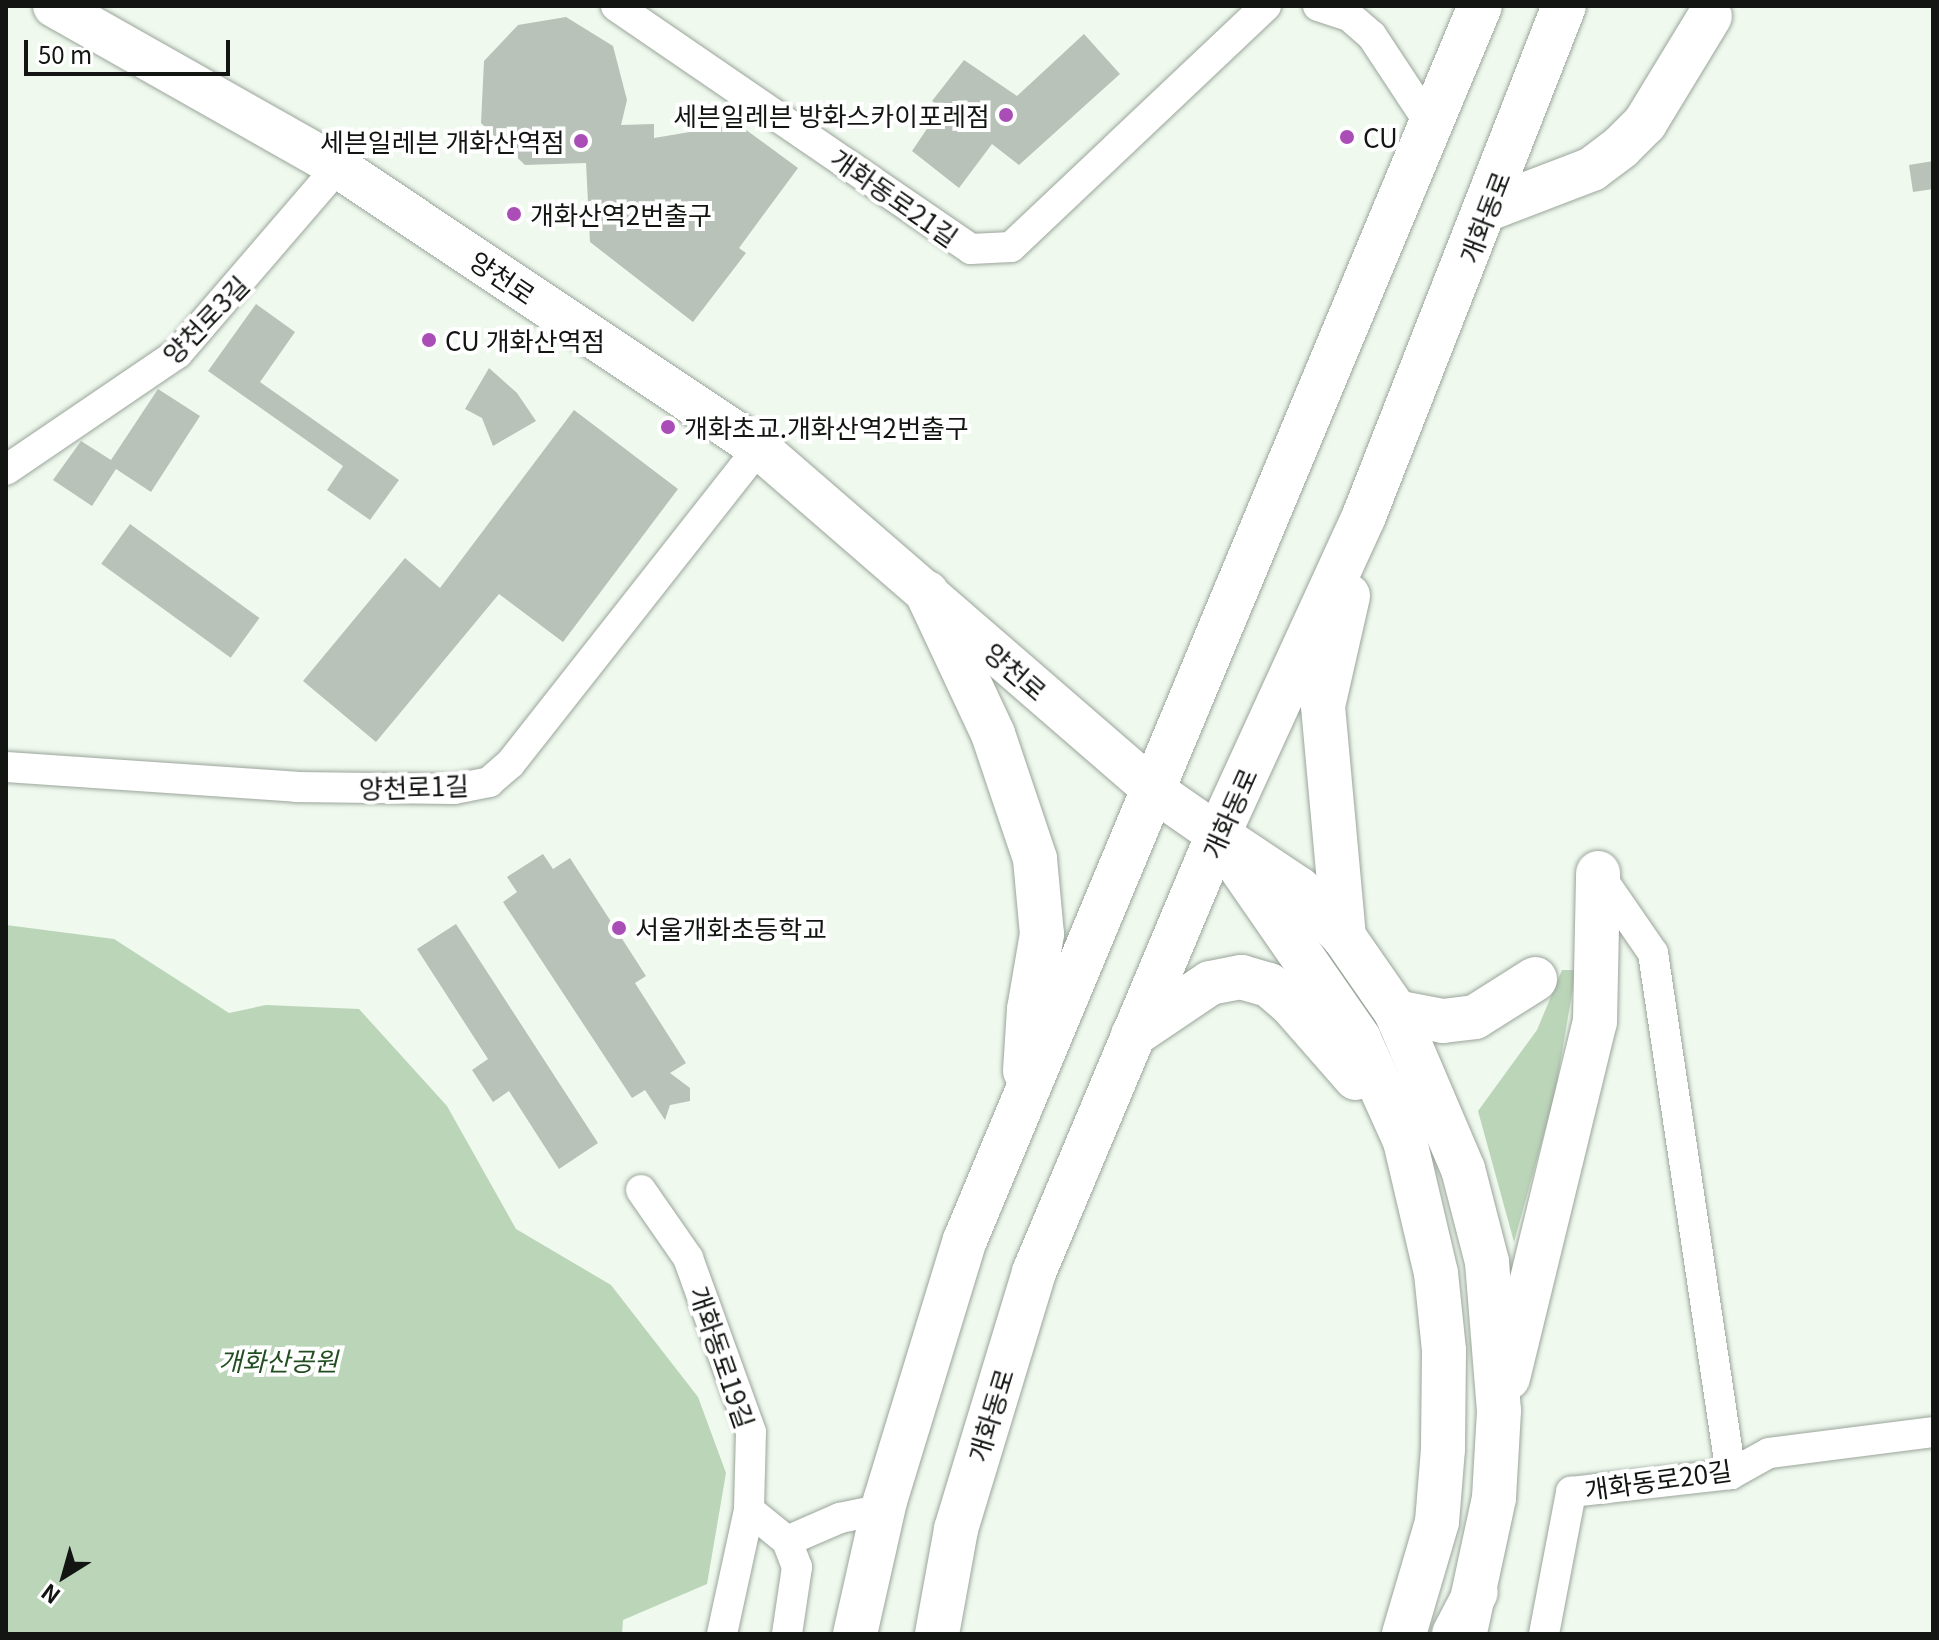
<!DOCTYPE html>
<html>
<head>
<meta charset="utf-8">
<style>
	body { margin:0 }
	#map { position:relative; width:1939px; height:1640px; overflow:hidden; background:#eff9ee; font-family:Georgia,"Noto Sans KR",serif }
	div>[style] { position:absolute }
	.green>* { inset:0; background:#bbd5b9 }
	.building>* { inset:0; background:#b8c2b8; transform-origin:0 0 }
	.roads { filter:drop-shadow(0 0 2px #9ba59b) drop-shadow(0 0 2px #9ba59b) }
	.street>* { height:30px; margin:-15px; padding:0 15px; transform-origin:15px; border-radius:15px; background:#fff }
	.secondary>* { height:42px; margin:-21px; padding:0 21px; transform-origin:21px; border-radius:21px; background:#fff }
	.primary>* { height:44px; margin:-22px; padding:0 22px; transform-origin:22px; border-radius:22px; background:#fff }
	.highway>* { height:44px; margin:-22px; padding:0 22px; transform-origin:22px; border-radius:22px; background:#fff }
	.dots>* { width:22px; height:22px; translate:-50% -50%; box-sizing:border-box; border:4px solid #fff; border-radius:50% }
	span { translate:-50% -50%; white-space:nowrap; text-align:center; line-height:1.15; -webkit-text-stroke:8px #fff; paint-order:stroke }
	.poi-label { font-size:26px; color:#121512 }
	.right { translate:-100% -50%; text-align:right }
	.left { translate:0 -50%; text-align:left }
	.street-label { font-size:26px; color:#121512 }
	.park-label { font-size:26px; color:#224d21; font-style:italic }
	.frame { position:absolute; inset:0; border:8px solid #121512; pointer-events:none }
	.north { position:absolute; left:24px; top:1536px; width:80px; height:80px; -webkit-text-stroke:6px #fff; paint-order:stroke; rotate:217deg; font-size:22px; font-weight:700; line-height:32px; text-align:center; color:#121512 }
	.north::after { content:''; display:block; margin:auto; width:28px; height:36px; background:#121512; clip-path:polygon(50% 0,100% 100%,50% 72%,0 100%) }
	.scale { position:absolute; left:24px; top:40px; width:206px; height:36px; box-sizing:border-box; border:4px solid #121512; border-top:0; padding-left:10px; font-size:24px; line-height:28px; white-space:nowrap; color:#121512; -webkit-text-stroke:6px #fff; paint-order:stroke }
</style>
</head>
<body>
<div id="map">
	<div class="green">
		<i style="clip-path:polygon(6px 925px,114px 939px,229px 1013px,266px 1005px,359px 1009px,447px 1106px,516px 1229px,611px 1285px,698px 1397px,726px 1473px,707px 1584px,623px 1620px,622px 1634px,6px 1634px)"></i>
		<i style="clip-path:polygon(1562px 970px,1576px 970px,1555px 1094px,1514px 1242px,1478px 1111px,1537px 1030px)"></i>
	</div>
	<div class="building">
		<i style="clip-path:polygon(566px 17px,613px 46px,627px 100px,621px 125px,654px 124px,654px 138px,738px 124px,798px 168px,739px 248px,746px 253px,693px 322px,590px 242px,586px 163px,525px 165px,481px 123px,484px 61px,518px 25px)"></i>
		<i style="clip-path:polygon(1084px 34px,1120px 74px,1019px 165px,992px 144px,959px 188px,912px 151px,941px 108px,932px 101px,964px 60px,1017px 96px)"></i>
		<i style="clip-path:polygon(1933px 161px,1933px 189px,1913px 192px,1909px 165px)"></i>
		<i style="clip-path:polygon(256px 304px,295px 332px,260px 382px,399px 480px,370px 520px,327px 490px,343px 466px,208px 371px)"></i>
		<i style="clip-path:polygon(489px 368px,517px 393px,536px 421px,493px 446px,482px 418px,465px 409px)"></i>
		<i style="clip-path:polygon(158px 389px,200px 416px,151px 492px,116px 469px,92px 506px,53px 480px,81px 441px,111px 460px)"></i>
		<i style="clip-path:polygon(574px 410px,678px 489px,563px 642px,499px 594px,376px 742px,303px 681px,405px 558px,440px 588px)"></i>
		<i style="left:130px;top:524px;width:160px;height:49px;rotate:36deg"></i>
		<i style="clip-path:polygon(543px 854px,553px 869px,570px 858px,646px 976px,635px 983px,686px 1063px,670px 1073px,690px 1088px,690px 1101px,670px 1105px,665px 1120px,645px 1090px,632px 1098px,503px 902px,517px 892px,507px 877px)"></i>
		<i style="clip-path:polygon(456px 924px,598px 1143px,559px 1169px,509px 1091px,493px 1102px,472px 1070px,488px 1059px,417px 949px)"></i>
	</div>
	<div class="roads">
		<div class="street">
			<i style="left:616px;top:6px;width:430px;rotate:34.4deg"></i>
			<i style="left:971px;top:249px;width:40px;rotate:-2.9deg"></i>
			<i style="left:1011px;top:247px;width:351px;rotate:-43.4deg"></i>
			<i style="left:1318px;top:6px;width:33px;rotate:18deg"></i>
			<i style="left:1349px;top:16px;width:30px;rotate:41deg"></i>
			<i style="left:1372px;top:36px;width:109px;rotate:56.6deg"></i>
			<i style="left:6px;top:470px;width:207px;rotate:-34.2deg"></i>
			<i style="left:177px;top:354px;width:247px;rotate:-49.3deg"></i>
			<i style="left:6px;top:767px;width:291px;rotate:3.9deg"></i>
			<i style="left:296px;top:787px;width:158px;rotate:0.7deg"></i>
			<i style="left:454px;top:789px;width:36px;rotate:-11deg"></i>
			<i style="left:489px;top:782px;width:28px;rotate:-41deg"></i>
			<i style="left:510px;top:764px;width:402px;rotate:-51.8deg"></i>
			<i style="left:1598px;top:873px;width:97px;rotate:55.5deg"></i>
			<i style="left:1653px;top:953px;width:527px;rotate:81.49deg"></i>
			<i style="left:641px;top:1190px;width:83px;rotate:55.3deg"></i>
			<i style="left:688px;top:1258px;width:185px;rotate:70.1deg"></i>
			<i style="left:751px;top:1432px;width:78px;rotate:91.5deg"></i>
			<i style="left:749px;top:1510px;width:127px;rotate:102.3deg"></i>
			<i style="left:749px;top:1510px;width:49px;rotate:39.2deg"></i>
			<i style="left:787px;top:1541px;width:28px;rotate:69deg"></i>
			<i style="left:797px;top:1567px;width:68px;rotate:98.5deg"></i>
			<i style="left:787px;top:1541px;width:58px;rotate:-23.5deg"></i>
			<i style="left:840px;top:1518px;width:44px;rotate:-11.8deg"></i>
			<i style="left:1544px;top:1634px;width:145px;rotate:-79.2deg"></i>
			<i style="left:1571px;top:1492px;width:161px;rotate:-6.4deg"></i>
			<i style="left:1731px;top:1474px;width:43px;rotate:-28.9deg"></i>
			<i style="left:1769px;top:1453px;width:165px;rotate:-7.3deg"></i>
		</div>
		<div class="secondary">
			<i style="left:54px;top:6px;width:326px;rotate:29.5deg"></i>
			<i style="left:338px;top:167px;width:506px;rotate:33.72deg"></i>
			<i style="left:759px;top:448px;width:524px;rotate:40.9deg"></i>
			<i style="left:1155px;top:791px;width:77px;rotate:34.9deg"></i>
		</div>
		<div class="primary">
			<i style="left:1488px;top:209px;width:111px;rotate:-21deg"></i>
			<i style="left:1592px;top:169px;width:36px;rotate:-37deg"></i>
			<i style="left:1621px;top:147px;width:34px;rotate:-45deg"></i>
			<i style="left:1645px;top:123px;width:125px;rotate:-58.7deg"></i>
			<i style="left:927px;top:593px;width:156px;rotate:64.9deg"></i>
			<i style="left:993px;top:734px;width:132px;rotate:71.4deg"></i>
			<i style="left:1035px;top:859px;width:75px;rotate:84.7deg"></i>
			<i style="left:1042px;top:934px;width:76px;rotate:99.8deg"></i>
			<i style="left:1029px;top:1009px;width:62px;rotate:93.7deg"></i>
			<i style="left:1218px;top:835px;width:97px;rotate:33.7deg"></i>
			<i style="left:1299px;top:889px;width:66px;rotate:46.8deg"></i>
			<i style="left:1344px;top:937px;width:91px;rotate:55.3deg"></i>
			<i style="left:1396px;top:1012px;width:171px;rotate:66.9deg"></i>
			<i style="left:1463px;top:1169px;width:96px;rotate:75.5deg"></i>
			<i style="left:1487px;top:1262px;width:149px;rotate:85.4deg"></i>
			<i style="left:1499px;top:1411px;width:87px;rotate:93.3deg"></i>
			<i style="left:1494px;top:1498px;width:133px;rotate:102.2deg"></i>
			<i style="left:1344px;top:937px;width:232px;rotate:-95.2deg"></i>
			<i style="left:1323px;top:706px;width:113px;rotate:-77.2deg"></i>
			<i style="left:1396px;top:1012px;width:48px;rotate:10.8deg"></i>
			<i style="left:1443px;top:1021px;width:32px;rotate:-7deg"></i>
			<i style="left:1475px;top:1017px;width:71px;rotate:-32.3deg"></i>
			<i style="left:1508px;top:1378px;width:366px;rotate:-76.3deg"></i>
			<i style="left:1595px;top:1022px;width:149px;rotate:-88.8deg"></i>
			<i style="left:855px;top:1634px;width:136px;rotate:-77.3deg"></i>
			<i style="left:885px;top:1501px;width:273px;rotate:-73deg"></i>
			<i style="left:965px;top:1240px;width:1337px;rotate:-67.35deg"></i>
			<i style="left:937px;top:1634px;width:107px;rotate:-79.7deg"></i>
			<i style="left:956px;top:1529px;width:269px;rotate:-73.1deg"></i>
			<i style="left:1034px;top:1272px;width:474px;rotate:-67.2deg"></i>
			<i style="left:1218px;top:835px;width:351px;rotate:-65.4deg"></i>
			<i style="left:1364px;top:516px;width:548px;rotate:-68.59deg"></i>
		</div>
		<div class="highway">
			<i style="left:1218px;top:835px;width:248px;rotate:55.3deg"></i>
			<i style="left:1359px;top:1039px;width:112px;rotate:65.7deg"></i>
			<i style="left:1405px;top:1141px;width:136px;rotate:76.8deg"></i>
			<i style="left:1436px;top:1273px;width:78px;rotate:84.1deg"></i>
			<i style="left:1444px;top:1351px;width:98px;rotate:90.6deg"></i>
			<i style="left:1443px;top:1449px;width:73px;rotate:94.7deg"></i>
			<i style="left:1437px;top:1522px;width:117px;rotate:106.4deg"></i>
			<i style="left:1133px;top:1035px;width:93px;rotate:-34deg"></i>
			<i style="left:1210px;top:983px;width:32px;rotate:-11deg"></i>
			<i style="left:1241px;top:977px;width:29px;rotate:16deg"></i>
			<i style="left:1269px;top:985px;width:30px;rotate:41deg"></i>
			<i style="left:1292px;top:1005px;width:97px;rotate:48.8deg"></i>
			<i style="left:1454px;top:1634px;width:47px;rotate:-62.4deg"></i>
		</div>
	</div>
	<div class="dots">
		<i style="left:1006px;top:115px;background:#aa4db7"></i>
		<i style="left:1347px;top:137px;background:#aa4db7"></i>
		<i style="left:581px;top:141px;background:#aa4db7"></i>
		<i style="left:514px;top:214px;background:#aa4db7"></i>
		<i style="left:429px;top:340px;background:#aa4db7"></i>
		<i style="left:668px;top:427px;background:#aa4db7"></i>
		<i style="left:619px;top:928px;background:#aa4db7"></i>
	</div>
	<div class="poi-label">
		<span class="right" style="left:990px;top:115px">세븐일레븐 방화스카이포레점</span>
		<span class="left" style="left:1363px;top:137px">CU</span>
		<span class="right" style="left:565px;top:141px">세븐일레븐 개화산역점</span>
		<span class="left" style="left:530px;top:214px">개화산역2번출구</span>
		<span class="left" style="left:445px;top:340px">CU 개화산역점</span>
		<span class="left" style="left:684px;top:427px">개화초교.개화산역2번출구</span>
		<span class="left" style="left:635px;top:928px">서울개화초등학교</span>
	</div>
	<div class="street-label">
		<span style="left:895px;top:197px;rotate:35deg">개화동로21길</span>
		<span style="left:1484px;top:217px;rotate:-69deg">개화동로</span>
		<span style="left:503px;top:277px;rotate:34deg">양천로</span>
		<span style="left:205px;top:319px;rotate:-46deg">양천로3길</span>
		<span style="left:1016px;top:671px;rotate:41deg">양천로</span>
		<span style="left:414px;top:786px;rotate:-2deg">양천로1길</span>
		<span style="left:1229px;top:813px;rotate:-66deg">개화동로</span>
		<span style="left:723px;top:1357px;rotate:71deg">개화동로19길</span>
		<span style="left:990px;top:1415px;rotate:-73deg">개화동로</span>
		<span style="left:1658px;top:1479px;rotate:-8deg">개화동로20길</span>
	</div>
	<div class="park-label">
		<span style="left:278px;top:1360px">개화산공원</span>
	</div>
	<div class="frame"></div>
	<div class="north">N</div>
	<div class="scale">50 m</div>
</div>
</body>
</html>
